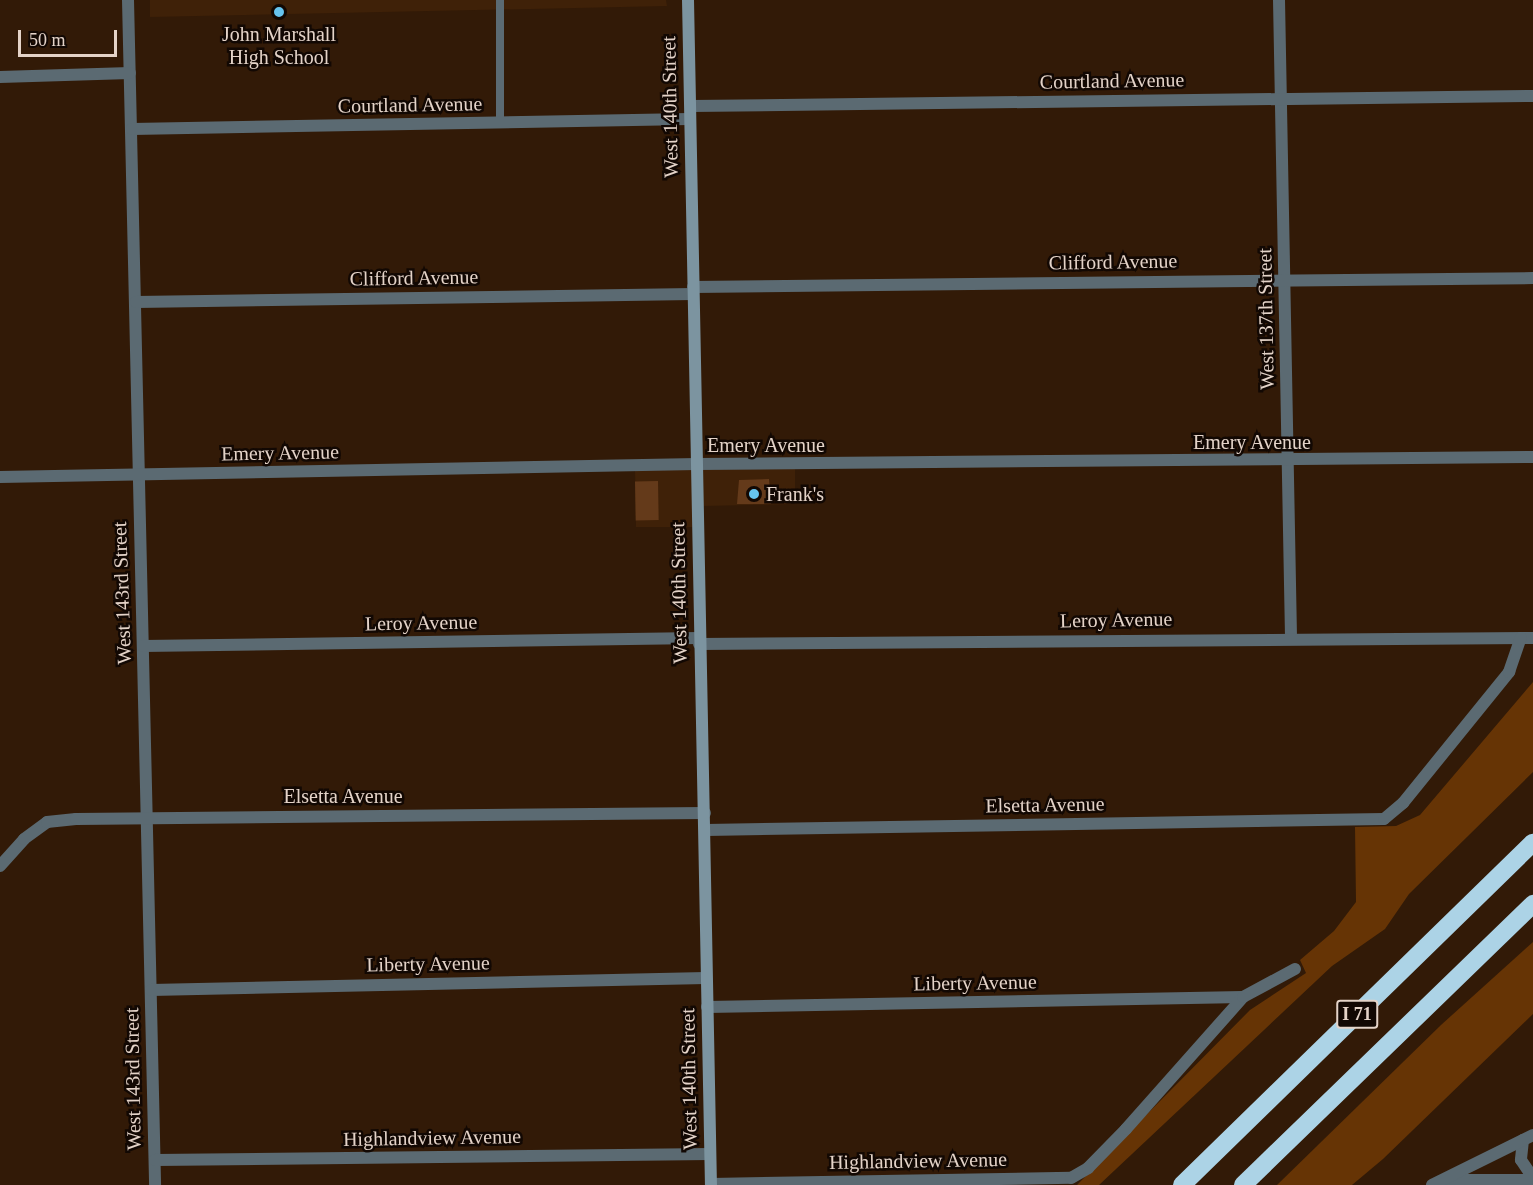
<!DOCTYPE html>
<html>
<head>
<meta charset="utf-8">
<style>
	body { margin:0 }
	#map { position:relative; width:1533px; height:1185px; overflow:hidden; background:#321a07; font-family:Georgia,serif }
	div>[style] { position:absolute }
	.built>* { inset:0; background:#3f2108 }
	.green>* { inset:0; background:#663405 }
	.building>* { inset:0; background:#643a1a; transform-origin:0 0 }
	.lane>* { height:8px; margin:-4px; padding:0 4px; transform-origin:4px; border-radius:4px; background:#5b6a72 }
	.street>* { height:12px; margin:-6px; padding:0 6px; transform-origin:6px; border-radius:6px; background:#5b6a72 }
	.secondary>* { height:12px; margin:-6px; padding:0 6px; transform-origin:6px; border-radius:6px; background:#7c94a0 }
	.highway>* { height:18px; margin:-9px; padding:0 9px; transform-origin:9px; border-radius:9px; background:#acd3e6 }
	.dots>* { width:16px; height:16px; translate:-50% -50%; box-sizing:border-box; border:3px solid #120803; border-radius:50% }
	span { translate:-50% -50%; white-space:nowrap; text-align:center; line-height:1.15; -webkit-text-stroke:5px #120803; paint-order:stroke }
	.shield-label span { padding:2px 4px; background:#120803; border:2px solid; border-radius:4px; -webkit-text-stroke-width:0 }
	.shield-label { font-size:18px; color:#e4d3c8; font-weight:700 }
	.poi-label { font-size:20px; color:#e4d3c8 }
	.left { translate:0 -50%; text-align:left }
	.street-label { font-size:20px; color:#e4d3c8 }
	.scale { position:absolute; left:18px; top:30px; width:99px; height:27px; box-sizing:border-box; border:3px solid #e4d3c8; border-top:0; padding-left:8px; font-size:18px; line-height:21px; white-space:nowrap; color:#e4d3c8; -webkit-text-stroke:4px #120803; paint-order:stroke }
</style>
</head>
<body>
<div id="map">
	<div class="built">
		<i style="clip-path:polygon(150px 0,666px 0,667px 6px,150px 17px)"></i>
		<i style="clip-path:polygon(795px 468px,795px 504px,702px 506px,702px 527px,636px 527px,635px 470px)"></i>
	</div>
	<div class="green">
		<i style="clip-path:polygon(1533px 682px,1533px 772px,1409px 894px,1385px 929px,1332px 966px,1099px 1185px,1077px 1185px,1250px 1010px,1306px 973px,1300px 960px,1334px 931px,1356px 902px,1355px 827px,1396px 826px,1420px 815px)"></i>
		<i style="clip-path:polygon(1533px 942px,1533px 1014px,1383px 1159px,1352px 1185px,1277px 1185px,1441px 1025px)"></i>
	</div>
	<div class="building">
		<i style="clip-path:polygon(769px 479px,771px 504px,737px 504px,739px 480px)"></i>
		<i style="left:658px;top:481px;width:39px;height:23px;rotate:89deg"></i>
	</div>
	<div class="lane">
		<i style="left:500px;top:123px;width:123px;rotate:-90deg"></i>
	</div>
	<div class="street">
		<i style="left:128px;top:0;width:1185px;rotate:88.69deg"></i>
		<i style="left:1279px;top:0;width:638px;rotate:88.92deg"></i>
		<i style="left:0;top:77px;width:130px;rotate:-1.8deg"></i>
		<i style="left:691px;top:106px;width:842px;rotate:-0.68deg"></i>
		<i style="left:132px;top:129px;width:557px;rotate:-1.03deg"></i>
		<i style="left:693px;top:287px;width:840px;rotate:-0.61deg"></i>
		<i style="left:136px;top:302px;width:557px;rotate:-0.82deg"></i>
		<i style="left:0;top:477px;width:697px;rotate:-1.07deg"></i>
		<i style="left:697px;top:464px;width:836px;rotate:-0.48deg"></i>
		<i style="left:699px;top:644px;width:834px;rotate:-0.41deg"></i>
		<i style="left:143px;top:646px;width:556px;rotate:-0.82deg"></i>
		<i style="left:706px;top:830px;width:678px;rotate:-0.93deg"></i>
		<i style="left:1384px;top:819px;width:25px;rotate:-40deg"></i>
		<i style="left:1403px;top:803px;width:169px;rotate:-51deg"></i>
		<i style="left:1509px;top:672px;width:36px;rotate:-71deg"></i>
		<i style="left:0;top:866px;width:36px;rotate:-48deg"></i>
		<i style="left:24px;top:839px;width:29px;rotate:-36deg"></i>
		<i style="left:47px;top:822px;width:29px;rotate:-6deg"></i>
		<i style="left:76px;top:819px;width:629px;rotate:-0.55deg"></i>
		<i style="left:151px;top:990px;width:555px;rotate:-1.24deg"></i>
		<i style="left:707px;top:1007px;width:536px;rotate:-1.07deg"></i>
		<i style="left:1523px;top:1140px;width:20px;rotate:96deg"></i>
		<i style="left:1521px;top:1160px;width:22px;rotate:56deg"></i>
		<i style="left:155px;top:1160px;width:555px;rotate:-0.62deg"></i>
		<i style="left:1447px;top:1180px;width:86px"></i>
		<i style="left:711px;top:1184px;width:360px;rotate:-1deg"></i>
		<i style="left:1071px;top:1178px;width:20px;rotate:-30deg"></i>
		<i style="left:1088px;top:1168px;width:54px;rotate:-45.7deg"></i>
		<i style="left:1126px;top:1129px;width:176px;rotate:-48.4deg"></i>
		<i style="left:1243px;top:997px;width:59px;rotate:-28.3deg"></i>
		<i style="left:1432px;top:1185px;width:113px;rotate:-26.3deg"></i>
	</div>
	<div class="secondary">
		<i style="left:688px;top:0;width:1185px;rotate:88.89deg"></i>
	</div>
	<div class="highway">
		<i style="left:1182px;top:1185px;width:490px;rotate:-44.3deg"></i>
		<i style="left:1243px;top:1185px;width:404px;rotate:-44.1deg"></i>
	</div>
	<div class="dots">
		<i style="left:279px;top:12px;background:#66c4ef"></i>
		<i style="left:754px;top:494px;background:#66c4ef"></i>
	</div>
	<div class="shield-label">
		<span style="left:1357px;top:1014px">I 71</span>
	</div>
	<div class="poi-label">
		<span style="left:279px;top:46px">John Marshall<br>High School</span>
		<span class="left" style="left:766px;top:494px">Frank's</span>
	</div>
	<div class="street-label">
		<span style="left:1112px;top:81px;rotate:-1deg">Courtland Avenue</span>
		<span style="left:410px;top:105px;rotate:-1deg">Courtland Avenue</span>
		<span style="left:670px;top:107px;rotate:-91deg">West 140th Street</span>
		<span style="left:1113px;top:262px;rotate:-1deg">Clifford Avenue</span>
		<span style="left:414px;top:278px;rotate:-1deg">Clifford Avenue</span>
		<span style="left:1266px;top:319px;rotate:-91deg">West 137th Street</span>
		<span style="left:1252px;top:442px">Emery Avenue</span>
		<span style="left:766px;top:445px">Emery Avenue</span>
		<span style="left:280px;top:453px;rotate:-1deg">Emery Avenue</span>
		<span style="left:122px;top:593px;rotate:-92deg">West 143rd Street</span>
		<span style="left:679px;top:593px;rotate:-91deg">West 140th Street</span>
		<span style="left:1116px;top:620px;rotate:-1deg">Leroy Avenue</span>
		<span style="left:421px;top:623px;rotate:-1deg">Leroy Avenue</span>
		<span style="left:343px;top:796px">Elsetta Avenue</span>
		<span style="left:1045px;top:805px;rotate:-1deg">Elsetta Avenue</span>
		<span style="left:428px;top:964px;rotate:-1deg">Liberty Avenue</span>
		<span style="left:975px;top:983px;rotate:-1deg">Liberty Avenue</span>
		<span style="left:133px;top:1079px;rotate:-91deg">West 143rd Street</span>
		<span style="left:689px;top:1079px;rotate:-91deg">West 140th Street</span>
		<span style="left:432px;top:1138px;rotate:-1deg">Highlandview Avenue</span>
		<span style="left:918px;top:1161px;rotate:-1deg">Highlandview Avenue</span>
	</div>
	<div class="scale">50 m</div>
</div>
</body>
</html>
